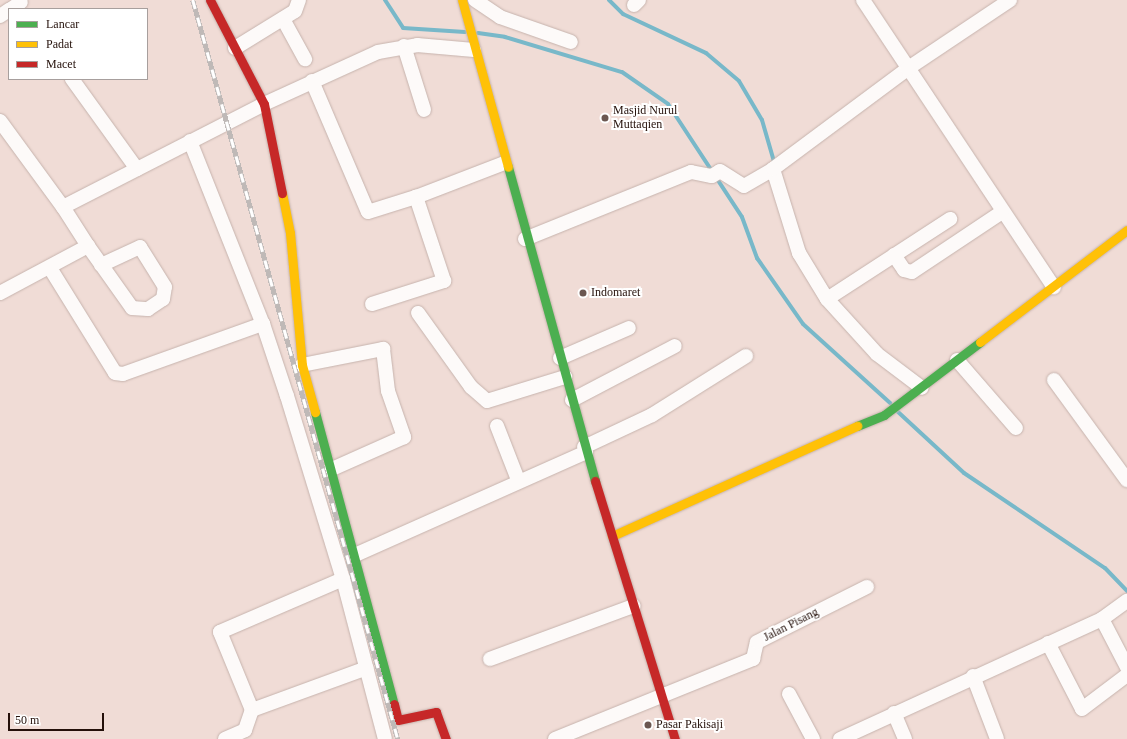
<!DOCTYPE html>
<html>
<head>
<meta charset="utf-8">
<style>
	body { margin:0 }
	#map { position:relative; width:1127px; height:739px; overflow:hidden; background:#f0dcd6; font-family:"Times New Roman",serif }
	div>[style] { position:absolute }
	.stream>* { height:4px; margin:-2px; padding:0 2px; transform-origin:2px; border-radius:2px; background:#78b8c9 }
	.roads { filter:drop-shadow(0 0 1px #c6b3ad) drop-shadow(0 0 1px #c6b3ad) }
	.street>* { height:14px; margin:-7px; padding:0 7px; transform-origin:7px; border-radius:7px; background:#fdfaf9 }
	.fast>* { height:9px; margin:-4.5px; padding:0 4.5px; transform-origin:4.5px; border-radius:4.5px; background:#4caf50 }
	.slow>* { height:9px; margin:-4.5px; padding:0 4.5px; transform-origin:4.5px; border-radius:4.5px; background:#ffc107 }
	.jam>* { height:9px; margin:-4.5px; padding:0 4.5px; transform-origin:4.5px; border-radius:4.5px; background:#c62828 }
	.rail>* { height:4.5px; margin-top:-2.25px; transform-origin:0; background:repeating-linear-gradient(90deg,#fff 0 9px,#bfb9b7 0 18px); box-sizing:border-box; border-block:1px solid #bfb9b7 }
	.dots>* { width:11px; height:11px; translate:-50% -50%; box-sizing:border-box; border:2px solid #fff; border-radius:50% }
	span { translate:-50% -50%; white-space:nowrap; text-align:center; line-height:1.15; -webkit-text-stroke:4px #fff; paint-order:stroke }
	.poi-label { font-size:12px; color:#24100a }
	.left { translate:0 -50%; text-align:left }
	.street-label { font-size:12px; color:#24100a }
	.legend { position:absolute; left:8px; top:8px; width:140px; height:72px; box-sizing:border-box; background:#fff; border:1px solid #a79f9d; margin:0; padding:5px 7px; list-style:none; font-size:12px; color:#24100a }
	.legend li { display:flex; align-items:center; gap:8px; height:20px }
	.legend b { width:20px; border:1px solid #a79f9d }
	.scale { position:absolute; left:8px; top:713px; width:96px; height:18px; box-sizing:border-box; border:2px solid #24100a; border-top:0; padding-left:5px; font-size:12px; line-height:14px; white-space:nowrap; color:#24100a; -webkit-text-stroke:3px #fff; paint-order:stroke }
</style>
</head>
<body>
<div id="map">
	<div class="stream">
		<i style="left:385px;top:0;width:33px;rotate:57deg"></i>
		<i style="left:403px;top:28px;width:62px;rotate:3.7deg"></i>
		<i style="left:609px;top:0;width:20px;rotate:45deg"></i>
		<i style="left:623px;top:14px;width:92px;rotate:25.2deg"></i>
		<i style="left:706px;top:53px;width:43px;rotate:40.3deg"></i>
		<i style="left:739px;top:81px;width:45px;rotate:59.5deg"></i>
		<i style="left:762px;top:120px;width:47px;rotate:73.9deg"></i>
		<i style="left:478px;top:33px;width:27px;rotate:8deg"></i>
		<i style="left:505px;top:37px;width:122px;rotate:16.7deg"></i>
		<i style="left:622px;top:72px;width:56px;rotate:34.8deg"></i>
		<i style="left:668px;top:104px;width:135px;rotate:56.8deg"></i>
		<i style="left:742px;top:217px;width:44px;rotate:69.9deg"></i>
		<i style="left:757px;top:258px;width:80px;rotate:55.1deg"></i>
		<i style="left:803px;top:324px;width:118px;rotate:42.2deg"></i>
		<i style="left:897px;top:411px;width:91px;rotate:42.8deg"></i>
		<i style="left:964px;top:473px;width:170px;rotate:34deg"></i>
		<i style="left:1105px;top:568px;width:32px;rotate:46deg"></i>
	</div>
	<div class="roads">
		<div class="street">
			<i style="left:475px;top:0;width:30px;rotate:34deg"></i>
			<i style="left:500px;top:17px;width:75px;rotate:19.4deg"></i>
			<i style="left:863px;top:0;width:345px;rotate:56.4deg"></i>
			<i style="left:634px;top:5px;width:7px;rotate:-45deg"></i>
			<i style="left:11px;top:9px;width:12px;rotate:-35deg"></i>
			<i style="left:0;top:16px;width:11px;rotate:-34deg"></i>
			<i style="left:283px;top:19px;width:46px;rotate:61.2deg"></i>
			<i style="left:404px;top:46px;width:67px;rotate:72.6deg"></i>
			<i style="left:235px;top:48px;width:70px;rotate:-31.7deg"></i>
			<i style="left:295px;top:11px;width:12px;rotate:-70deg"></i>
			<i style="left:72px;top:79px;width:111px;rotate:54.2deg"></i>
			<i style="left:312px;top:81px;width:142px;rotate:66.9deg"></i>
			<i style="left:368px;top:212px;width:50px;rotate:-17.4deg"></i>
			<i style="left:0;top:121px;width:107px;rotate:53.8deg"></i>
			<i style="left:63px;top:207px;width:226px;rotate:-27.1deg"></i>
			<i style="left:264px;top:104px;width:125px;rotate:-24.5deg"></i>
			<i style="left:378px;top:52px;width:40px;rotate:-10deg"></i>
			<i style="left:417px;top:45px;width:57px;rotate:5deg"></i>
			<i style="left:190px;top:141px;width:197px;rotate:68.3deg"></i>
			<i style="left:263px;top:324px;width:76px;rotate:71.6deg"></i>
			<i style="left:287px;top:396px;width:191px;rotate:73deg"></i>
			<i style="left:343px;top:579px;width:165px;rotate:75.3deg"></i>
			<i style="left:773px;top:169px;width:88px;rotate:72.8deg"></i>
			<i style="left:799px;top:253px;width:54px;rotate:58.7deg"></i>
			<i style="left:827px;top:299px;width:74px;rotate:47.7deg"></i>
			<i style="left:877px;top:354px;width:56px;rotate:37.1deg"></i>
			<i style="left:63px;top:207px;width:46px;rotate:57.3deg"></i>
			<i style="left:88px;top:246px;width:76px;rotate:54.6deg"></i>
			<i style="left:132px;top:308px;width:16px;rotate:4deg"></i>
			<i style="left:148px;top:309px;width:18px;rotate:-34deg"></i>
			<i style="left:163px;top:299px;width:12px;rotate:-81deg"></i>
			<i style="left:165px;top:287px;width:47px;rotate:-122deg"></i>
			<i style="left:140px;top:247px;width:43px;rotate:155.2deg"></i>
			<i style="left:525px;top:239px;width:179px;rotate:-22deg"></i>
			<i style="left:691px;top:172px;width:21px;rotate:11deg"></i>
			<i style="left:712px;top:176px;width:9px;rotate:-32deg"></i>
			<i style="left:720px;top:171px;width:28px;rotate:32deg"></i>
			<i style="left:744px;top:186px;width:34px;rotate:-30deg"></i>
			<i style="left:773px;top:169px;width:167px;rotate:-36.7deg"></i>
			<i style="left:907px;top:69px;width:124px;rotate:-33.8deg"></i>
			<i style="left:894px;top:255px;width:18px;rotate:56deg"></i>
			<i style="left:904px;top:270px;width:8px;rotate:14deg"></i>
			<i style="left:912px;top:272px;width:108px;rotate:-33.7deg"></i>
			<i style="left:50px;top:268px;width:123px;rotate:58.2deg"></i>
			<i style="left:115px;top:373px;width:8px;rotate:7deg"></i>
			<i style="left:123px;top:374px;width:149px;rotate:-19.7deg"></i>
			<i style="left:0;top:293px;width:100px;rotate:-28.1deg"></i>
			<i style="left:827px;top:299px;width:147px;rotate:-33deg"></i>
			<i style="left:372px;top:304px;width:76px;rotate:-17.7deg"></i>
			<i style="left:444px;top:281px;width:89px;rotate:-108.4deg"></i>
			<i style="left:416px;top:197px;width:94px;rotate:-21.1deg"></i>
			<i style="left:418px;top:313px;width:91px;rotate:54.4deg"></i>
			<i style="left:471px;top:387px;width:21px;rotate:41deg"></i>
			<i style="left:487px;top:401px;width:82px;rotate:-17.1deg"></i>
			<i style="left:560px;top:358px;width:75px;rotate:-23.5deg"></i>
			<i style="left:957px;top:360px;width:90px;rotate:49.1deg"></i>
			<i style="left:302px;top:365px;width:83px;rotate:-11.2deg"></i>
			<i style="left:383px;top:349px;width:42px;rotate:83.2deg"></i>
			<i style="left:388px;top:391px;width:49px;rotate:70.8deg"></i>
			<i style="left:404px;top:437px;width:81px;rotate:156deg"></i>
			<i style="left:1054px;top:380px;width:124px;rotate:53.9deg"></i>
			<i style="left:572px;top:400px;width:116px;rotate:-27.7deg"></i>
			<i style="left:497px;top:426px;width:58px;rotate:68.7deg"></i>
			<i style="left:584px;top:447px;width:75px;rotate:-25.2deg"></i>
			<i style="left:652px;top:415px;width:111px;rotate:-32.1deg"></i>
			<i style="left:355px;top:555px;width:253px;rotate:-24deg"></i>
			<i style="left:343px;top:579px;width:134px;rotate:156.7deg"></i>
			<i style="left:220px;top:632px;width:84px;rotate:67.7deg"></i>
			<i style="left:252px;top:710px;width:122px;rotate:-20.1deg"></i>
			<i style="left:1102px;top:619px;width:54px;rotate:62.5deg"></i>
			<i style="left:1048px;top:643px;width:74px;rotate:62.7deg"></i>
			<i style="left:1082px;top:709px;width:56px;rotate:-37.1deg"></i>
			<i style="left:490px;top:659px;width:153px;rotate:-20.3deg"></i>
			<i style="left:973px;top:676px;width:67px;rotate:69.1deg"></i>
			<i style="left:789px;top:694px;width:51px;rotate:61.9deg"></i>
			<i style="left:894px;top:713px;width:28px;rotate:67deg"></i>
			<i style="left:225px;top:739px;width:22px;rotate:-24deg"></i>
			<i style="left:245px;top:730px;width:21px;rotate:-71deg"></i>
			<i style="left:555px;top:739px;width:214px;rotate:-22deg"></i>
			<i style="left:753px;top:659px;width:17px;rotate:-77deg"></i>
			<i style="left:757px;top:642px;width:123px;rotate:-26.6deg"></i>
			<i style="left:840px;top:739px;width:288px;rotate:-24.6deg"></i>
			<i style="left:1102px;top:619px;width:31px;rotate:-36deg"></i>
		</div>
		<div class="fast">
			<i style="left:508px;top:167px;width:326px;rotate:74.5deg"></i>
			<i style="left:315px;top:412px;width:302px;rotate:74.9deg"></i>
			<i style="left:857px;top:426px;width:29px;rotate:-22deg"></i>
			<i style="left:884px;top:415px;width:121px;rotate:-37.2deg"></i>
		</div>
		<div class="slow">
			<i style="left:462px;top:0;width:173px;rotate:74.6deg"></i>
			<i style="left:282px;top:193px;width:41px;rotate:78.7deg"></i>
			<i style="left:290px;top:233px;width:133px;rotate:84.8deg"></i>
			<i style="left:302px;top:365px;width:49px;rotate:74.5deg"></i>
			<i style="left:980px;top:342px;width:185px;rotate:-37.3deg"></i>
			<i style="left:612px;top:536px;width:269px;rotate:-24.2deg"></i>
		</div>
		<div class="jam">
			<i style="left:210px;top:0;width:117px;rotate:62.6deg"></i>
			<i style="left:264px;top:104px;width:91px;rotate:78.6deg"></i>
			<i style="left:595px;top:481px;width:270px;rotate:72.8deg"></i>
			<i style="left:394px;top:704px;width:16px;rotate:76deg"></i>
			<i style="left:398px;top:720px;width:39px;rotate:-12deg"></i>
			<i style="left:436px;top:712px;width:29px;rotate:70deg"></i>
		</div>
	</div>
	<div class="rail">
		<i style="left:193px;top:0;width:767px;rotate:74.5deg"></i>
	</div>
	<div class="dots">
		<i style="left:605px;top:118px;background:#6b5751"></i>
		<i style="left:583px;top:293px;background:#6b5751"></i>
		<i style="left:648px;top:725px;background:#6b5751"></i>
	</div>
	<div class="poi-label">
		<span class="left" style="left:613px;top:118px">Masjid Nurul<br>Muttaqien</span>
		<span class="left" style="left:591px;top:293px">Indomaret</span>
		<span class="left" style="left:656px;top:725px">Pasar Pakisaji</span>
	</div>
	<div class="street-label">
		<span style="left:791px;top:625px;rotate:-27deg">Jalan Pisang</span>
	</div>
	<ul class="legend">
	<li><b style="height:5px;background:#4caf50"></b>Lancar</li>
	<li><b style="height:5px;background:#ffc107"></b>Padat</li>
	<li><b style="height:5px;background:#c62828"></b>Macet</li>
	</ul>
	<div class="scale">50 m</div>
</div>
</body>
</html>
